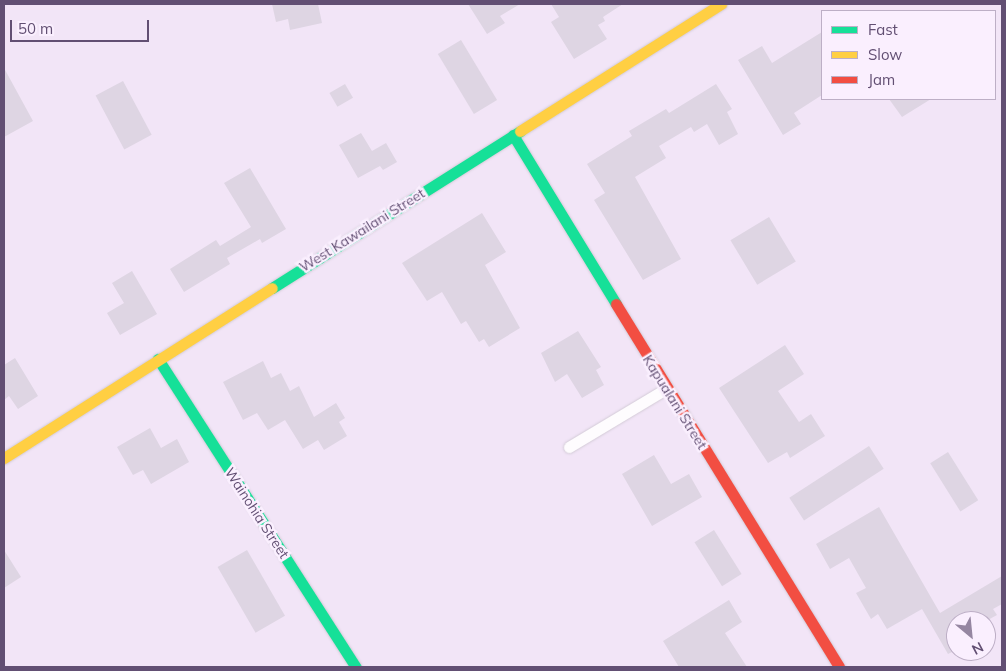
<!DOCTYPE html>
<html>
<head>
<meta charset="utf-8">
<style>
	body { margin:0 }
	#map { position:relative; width:1006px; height:671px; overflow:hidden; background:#f5edf7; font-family:Mulish,sans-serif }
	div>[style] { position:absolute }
	.residential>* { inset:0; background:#f2e5f7 }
	.building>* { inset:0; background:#ded5e3; transform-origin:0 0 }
	.roads { filter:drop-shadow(0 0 1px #d3cbd7) drop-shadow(0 0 1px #d3cbd7) }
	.lane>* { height:11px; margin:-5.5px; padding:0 5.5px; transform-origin:5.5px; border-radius:5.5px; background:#fefcfe }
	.fast>* { height:11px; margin:-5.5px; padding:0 5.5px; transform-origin:5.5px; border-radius:5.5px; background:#16e098 }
	.slow>* { height:11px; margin:-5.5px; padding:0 5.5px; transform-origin:5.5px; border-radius:5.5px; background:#ffcf43 }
	.jam>* { height:11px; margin:-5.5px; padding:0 5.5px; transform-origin:5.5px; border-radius:5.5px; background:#f24e42 }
	span { translate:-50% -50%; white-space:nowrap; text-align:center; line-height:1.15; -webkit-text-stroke:5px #faeffe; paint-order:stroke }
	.street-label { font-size:14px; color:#624f73 }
	.frame { position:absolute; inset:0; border:5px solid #624f73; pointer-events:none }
	.legend { position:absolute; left:821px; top:10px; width:175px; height:90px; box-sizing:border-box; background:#faeffe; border:1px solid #bdafc6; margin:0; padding:6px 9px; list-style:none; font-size:15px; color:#624f73 }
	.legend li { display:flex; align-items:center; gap:10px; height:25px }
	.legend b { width:25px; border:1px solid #bdafc6 }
	.north { position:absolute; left:946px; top:611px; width:50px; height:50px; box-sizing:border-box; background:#faeffe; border:1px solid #bdafc6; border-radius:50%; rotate:152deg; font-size:14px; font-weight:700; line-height:20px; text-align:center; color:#624f73 }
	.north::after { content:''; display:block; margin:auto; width:18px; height:22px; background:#9586a1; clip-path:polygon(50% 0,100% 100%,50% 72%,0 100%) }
	.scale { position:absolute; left:10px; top:20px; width:139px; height:22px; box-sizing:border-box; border:2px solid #624f73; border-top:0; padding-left:6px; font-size:15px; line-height:18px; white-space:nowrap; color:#624f73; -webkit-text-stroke:4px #faeffe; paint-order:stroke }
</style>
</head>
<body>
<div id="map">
	<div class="residential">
		<i style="clip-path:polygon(evenodd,4px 4px,1002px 4px,1002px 667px,4px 667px,4px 4px,822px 11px,995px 11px,995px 99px,822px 99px,822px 11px,4px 4px,956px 621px,986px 621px,986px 651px,956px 651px,956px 621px)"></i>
	</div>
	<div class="building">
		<i style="clip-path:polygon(272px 4px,318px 4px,322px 23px,290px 30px,288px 19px,276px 22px)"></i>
		<i style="clip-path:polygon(468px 4px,520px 4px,500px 16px,505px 23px,487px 34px)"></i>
		<i style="clip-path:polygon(551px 4px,623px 4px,603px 17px,605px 21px,598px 25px,607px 39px,574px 59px,551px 22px,559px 17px)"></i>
		<i style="clip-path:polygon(822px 32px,822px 95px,794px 113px,801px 124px,783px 135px,738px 60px,762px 46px,772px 63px)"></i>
		<i style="left:461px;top:40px;width:70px;height:27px;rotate:59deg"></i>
		<i style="clip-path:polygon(4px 68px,33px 121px,4px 137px)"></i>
		<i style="left:123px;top:81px;width:61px;height:31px;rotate:62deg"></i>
		<i style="left:345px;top:84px;width:16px;height:18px;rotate:60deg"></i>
		<i style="clip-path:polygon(716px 84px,732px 109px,727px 112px,738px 134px,719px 145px,707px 124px,694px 132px,691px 127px,659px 146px,666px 158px,635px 177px,681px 259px,643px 280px,594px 200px,605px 193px,587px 164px,632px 136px,629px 131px,666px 109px,669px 113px)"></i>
		<i style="clip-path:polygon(889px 99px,931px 99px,902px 117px)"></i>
		<i style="clip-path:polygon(361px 133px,372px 151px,386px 143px,397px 162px,383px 170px,380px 166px,358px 178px,339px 145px)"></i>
		<i style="clip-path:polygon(250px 168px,286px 229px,262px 243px,260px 239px,227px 258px,230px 264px,184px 292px,170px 269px,216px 240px,220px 246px,251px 227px,224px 183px)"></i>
		<i style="clip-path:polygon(482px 213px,506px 252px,485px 265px,520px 328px,489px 347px,484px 339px,479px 342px,466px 321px,461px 324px,442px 292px,427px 301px,402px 263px)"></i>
		<i style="left:769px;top:217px;width:52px;height:45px;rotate:59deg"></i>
		<i style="clip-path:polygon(132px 271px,157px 314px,120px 335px,107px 313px,124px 303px,112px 283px)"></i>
		<i style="clip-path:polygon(578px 331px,601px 367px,596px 370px,604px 385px,582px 398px,567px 374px,555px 382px,541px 353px)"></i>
		<i style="clip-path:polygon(785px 345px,804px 374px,778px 391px,799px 422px,811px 414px,825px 436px,790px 458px,787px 452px,768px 463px,719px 388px)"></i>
		<i style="clip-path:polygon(15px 358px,38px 396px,18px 409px,9px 396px,4px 400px,4px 365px)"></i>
		<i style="clip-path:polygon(263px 361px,271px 378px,281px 373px,290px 391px,299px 386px,314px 417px,336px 403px,345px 418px,339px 422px,347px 436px,324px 450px,318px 440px,303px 449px,285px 420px,268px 430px,257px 413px,243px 420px,223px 382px)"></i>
		<i style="clip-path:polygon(150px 428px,161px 448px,177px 439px,189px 462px,151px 484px,143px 470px,133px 475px,117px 447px)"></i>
		<i style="left:869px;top:446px;width:27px;height:95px;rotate:57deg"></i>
		<i style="left:948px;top:452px;width:57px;height:21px;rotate:58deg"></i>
		<i style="clip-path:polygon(654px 455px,671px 484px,689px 474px,702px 497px,652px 526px,622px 474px)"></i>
		<i style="clip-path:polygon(879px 507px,940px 613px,1002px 576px,1002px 604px,993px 609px,997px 615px,986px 621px,956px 621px,956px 650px,948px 654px,922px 609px,887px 629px,878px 614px,871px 619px,856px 593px,866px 588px,849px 558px,830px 569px,816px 544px)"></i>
		<i style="left:714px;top:530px;width:52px;height:23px;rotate:58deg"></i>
		<i style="clip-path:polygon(4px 550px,21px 577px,4px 588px)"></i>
		<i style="left:247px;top:550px;width:76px;height:34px;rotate:60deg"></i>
		<i style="clip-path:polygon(729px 600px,742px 622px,725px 633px,747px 667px,679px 667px,663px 641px)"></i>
	</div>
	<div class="roads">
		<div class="lane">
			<i style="left:569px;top:447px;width:114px;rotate:-31deg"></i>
		</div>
		<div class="fast">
			<i style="left:513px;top:135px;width:198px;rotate:58.6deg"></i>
			<i style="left:272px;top:288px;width:294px;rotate:-32.3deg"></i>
			<i style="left:158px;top:359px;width:366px;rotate:57.3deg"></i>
		</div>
		<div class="slow">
			<i style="left:520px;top:131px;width:238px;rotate:-32.3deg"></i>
			<i style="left:4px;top:458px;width:317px;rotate:-32.4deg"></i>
		</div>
		<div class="jam">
			<i style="left:616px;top:304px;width:426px;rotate:58.4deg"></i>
		</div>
	</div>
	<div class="street-label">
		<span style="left:362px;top:230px;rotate:-32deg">West Kawailani Street</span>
		<span style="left:675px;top:402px;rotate:58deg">Kapualani Street</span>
		<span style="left:257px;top:513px;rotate:57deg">Wainohia Street</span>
	</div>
	<div class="frame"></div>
	<ul class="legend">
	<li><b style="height:6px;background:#16e098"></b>Fast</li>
	<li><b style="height:6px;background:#ffcf43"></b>Slow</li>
	<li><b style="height:6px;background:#f24e42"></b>Jam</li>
	</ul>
	<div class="north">N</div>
	<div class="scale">50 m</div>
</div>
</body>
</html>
